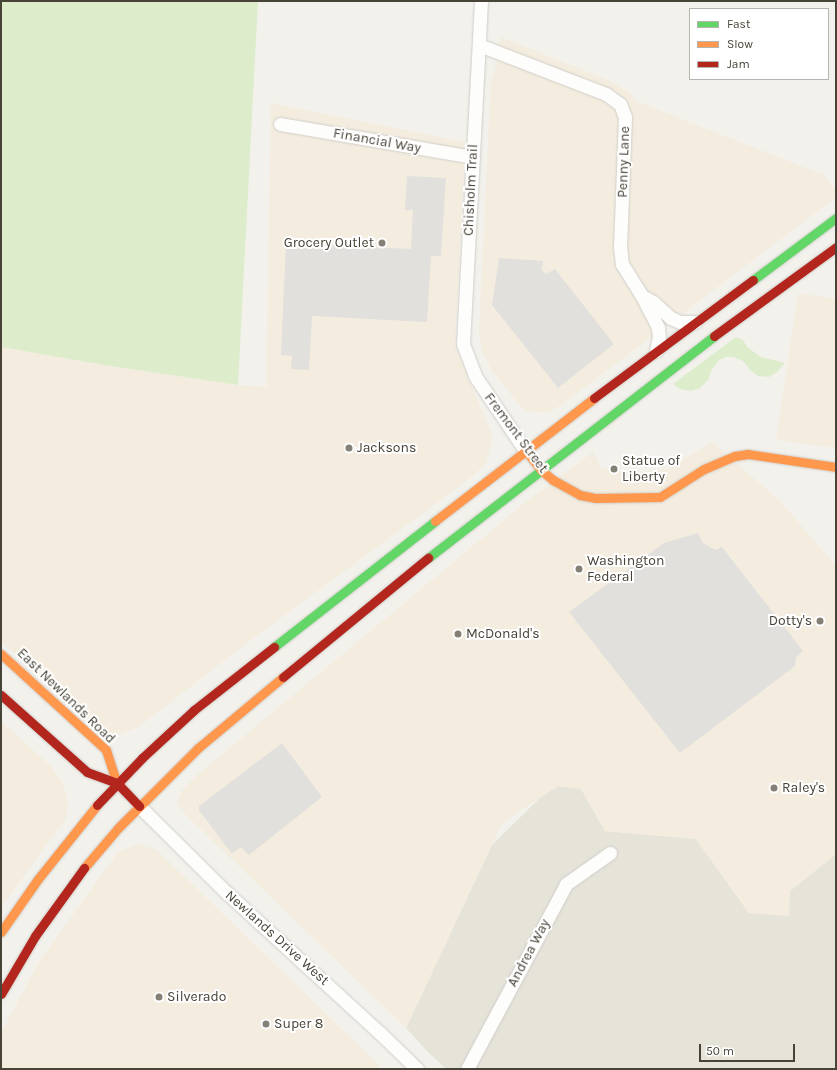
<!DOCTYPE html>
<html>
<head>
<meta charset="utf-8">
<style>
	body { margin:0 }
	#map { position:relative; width:837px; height:1070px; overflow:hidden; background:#f2f1ec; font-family:Karla,sans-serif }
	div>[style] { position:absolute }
	.residential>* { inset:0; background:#e6e3d9 }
	.commercial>* { inset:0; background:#f4eddf }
	.green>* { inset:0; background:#ddedcc }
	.parking>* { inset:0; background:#e1e0dc }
	.roads { filter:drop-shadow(0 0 1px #d0cec9) drop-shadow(0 0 1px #d0cec9) }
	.street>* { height:13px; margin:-6.5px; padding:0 6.5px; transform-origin:6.5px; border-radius:6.5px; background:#fdfdfc }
	.fast>* { height:9px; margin:-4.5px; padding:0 4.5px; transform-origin:4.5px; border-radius:4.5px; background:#63d668 }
	.slow>* { height:9px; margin:-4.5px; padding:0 4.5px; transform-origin:4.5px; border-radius:4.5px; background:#ff974d }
	.jam>* { height:9px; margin:-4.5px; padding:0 4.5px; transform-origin:4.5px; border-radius:4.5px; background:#b3261e }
	.dots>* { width:11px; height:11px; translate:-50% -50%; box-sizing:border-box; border:2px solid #fff; border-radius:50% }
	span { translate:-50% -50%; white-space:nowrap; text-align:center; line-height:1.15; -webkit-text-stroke:4px #fff; paint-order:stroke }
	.street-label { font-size:14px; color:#484337 }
	.poi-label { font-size:14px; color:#484337 }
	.right { translate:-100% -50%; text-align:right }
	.left { translate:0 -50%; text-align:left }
	.frame { position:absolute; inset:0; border:2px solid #484337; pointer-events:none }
	.legend { position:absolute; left:689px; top:8px; width:140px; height:72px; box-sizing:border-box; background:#fff; border:1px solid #b6b4af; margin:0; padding:5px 7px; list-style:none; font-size:12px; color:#484337 }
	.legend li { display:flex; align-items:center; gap:8px; height:20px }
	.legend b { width:20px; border:1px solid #b6b4af }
	.scale { position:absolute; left:699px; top:1044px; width:96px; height:18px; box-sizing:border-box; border:2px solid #484337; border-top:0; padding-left:5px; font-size:12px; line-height:14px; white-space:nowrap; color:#484337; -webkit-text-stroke:3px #fff; paint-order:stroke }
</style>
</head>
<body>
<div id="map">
	<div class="residential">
		<i style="clip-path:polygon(558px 786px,581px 789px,605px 831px,696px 839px,749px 913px,790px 891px,836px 854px,836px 1069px,446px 1069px,427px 1051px,406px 1028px,492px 845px,542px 796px)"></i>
	</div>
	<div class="commercial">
		<i style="clip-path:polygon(501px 37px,610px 81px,632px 94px,636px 101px,824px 175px,836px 190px,836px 197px,817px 212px,564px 403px,548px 413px,525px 411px,521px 407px,492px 371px,482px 352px,479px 330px,491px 80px,494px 75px)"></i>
		<i style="clip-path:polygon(271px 103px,465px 142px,455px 346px,493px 437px,486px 463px,472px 477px,251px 640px,137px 728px,116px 736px,99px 727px,1px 642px,1px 347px,104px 365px,238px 385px,266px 387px)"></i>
		<i style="clip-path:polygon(798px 293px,836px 299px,836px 448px,776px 440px)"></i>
		<i style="clip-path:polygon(712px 442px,779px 500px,836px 566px,836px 854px,790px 891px,789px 916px,749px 913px,696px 839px,605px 831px,581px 789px,558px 786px,502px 823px,406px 1028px,186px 815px,177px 803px,182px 790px,197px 775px,528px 500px,593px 452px,601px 468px,637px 473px,668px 468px)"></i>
		<i style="clip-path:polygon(1px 721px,51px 766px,63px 783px,68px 802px,66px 818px,1px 908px)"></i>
		<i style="clip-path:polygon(138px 844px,157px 850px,379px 1065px,376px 1069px,1px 1069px,1px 1033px,40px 960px,118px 852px)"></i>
	</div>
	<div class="green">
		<i style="clip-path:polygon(1px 1px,258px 1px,238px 385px,104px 365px,1px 347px)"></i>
		<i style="clip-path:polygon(736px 337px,743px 340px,747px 347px,761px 357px,785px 363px,777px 372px,769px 377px,758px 376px,751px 371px,743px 361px,733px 357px,726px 357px,719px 360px,712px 369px,708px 380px,700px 388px,691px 391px,680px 389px,673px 384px)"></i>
	</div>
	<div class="parking">
		<i style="clip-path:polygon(407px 176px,446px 178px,441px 256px,431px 256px,427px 322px,312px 316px,309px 370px,291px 369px,292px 356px,281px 355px,286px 243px,411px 249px,413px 210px,405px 210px)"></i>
		<i style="clip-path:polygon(499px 258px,543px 261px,542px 270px,546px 274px,555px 269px,614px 344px,558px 388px,492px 305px)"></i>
		<i style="clip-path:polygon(698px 533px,702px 542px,715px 550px,722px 547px,803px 651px,796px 657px,795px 666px,680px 753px,569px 612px,664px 543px)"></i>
		<i style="clip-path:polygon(282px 743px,322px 797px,249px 855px,241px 847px,232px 854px,199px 810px,199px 806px)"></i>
	</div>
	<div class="roads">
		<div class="street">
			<i style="left:481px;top:1px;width:343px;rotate:93deg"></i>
			<i style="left:463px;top:344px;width:34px;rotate:69deg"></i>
			<i style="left:475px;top:376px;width:89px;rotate:56deg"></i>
			<i style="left:479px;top:45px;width:136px;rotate:21.1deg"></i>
			<i style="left:606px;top:94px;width:17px;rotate:36deg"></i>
			<i style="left:620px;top:104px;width:14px;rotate:69deg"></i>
			<i style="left:625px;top:117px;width:129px;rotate:92.2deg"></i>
			<i style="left:620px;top:246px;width:18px;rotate:84deg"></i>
			<i style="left:622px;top:264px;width:38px;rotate:58deg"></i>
			<i style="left:642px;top:296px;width:36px;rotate:63deg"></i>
			<i style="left:658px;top:328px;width:9px;rotate:84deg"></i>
			<i style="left:659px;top:337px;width:14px;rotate:102deg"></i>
			<i style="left:280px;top:124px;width:196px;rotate:9.7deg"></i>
			<i style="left:642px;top:296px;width:13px;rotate:29deg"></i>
			<i style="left:653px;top:302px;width:24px;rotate:42deg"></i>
			<i style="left:671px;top:318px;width:10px;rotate:24deg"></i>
			<i style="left:680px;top:322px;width:15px"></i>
			<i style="left:139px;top:806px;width:124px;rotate:44.7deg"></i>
			<i style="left:227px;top:893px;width:207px;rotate:42.5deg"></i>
			<i style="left:380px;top:1033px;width:52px;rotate:44.2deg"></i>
			<i style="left:467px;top:1069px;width:210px;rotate:-61.8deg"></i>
			<i style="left:566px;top:884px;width:54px;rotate:-35.2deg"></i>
		</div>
		<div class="fast">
			<i style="left:753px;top:280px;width:104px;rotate:-36.8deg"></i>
			<i style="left:428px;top:558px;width:362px;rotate:-37.8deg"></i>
			<i style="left:274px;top:647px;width:204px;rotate:-38deg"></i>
		</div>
		<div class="slow">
			<i style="left:525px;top:450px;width:26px;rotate:51deg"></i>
			<i style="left:541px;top:470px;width:16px;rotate:40deg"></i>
			<i style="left:553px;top:480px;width:31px;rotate:29deg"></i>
			<i style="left:580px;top:495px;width:15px;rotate:11deg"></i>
			<i style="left:595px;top:498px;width:65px;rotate:-0.9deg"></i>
			<i style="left:660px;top:497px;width:52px;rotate:-32.5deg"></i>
			<i style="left:704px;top:469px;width:34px;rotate:-23deg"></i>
			<i style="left:735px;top:456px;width:13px;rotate:-9deg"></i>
			<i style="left:748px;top:454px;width:89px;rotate:8.4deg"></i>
			<i style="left:435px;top:521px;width:201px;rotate:-37.7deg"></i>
			<i style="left:1px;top:654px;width:142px;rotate:42.4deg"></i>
			<i style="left:106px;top:750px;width:35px;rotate:72deg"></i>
			<i style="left:84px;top:868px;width:52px;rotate:-49.6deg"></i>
			<i style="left:118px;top:828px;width:113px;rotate:-45deg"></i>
			<i style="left:198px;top:748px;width:111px;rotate:-39.9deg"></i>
			<i style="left:1px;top:932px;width:65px;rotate:-55.1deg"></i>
			<i style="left:38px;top:879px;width:95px;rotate:-51.4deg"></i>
		</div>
		<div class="jam">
			<i style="left:714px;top:336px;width:151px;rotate:-36.1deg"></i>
			<i style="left:594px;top:398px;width:198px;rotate:-36.6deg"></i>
			<i style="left:283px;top:677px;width:188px;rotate:-39.4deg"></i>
			<i style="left:1px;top:695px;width:115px;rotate:41.8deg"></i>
			<i style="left:87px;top:772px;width:32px;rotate:20deg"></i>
			<i style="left:117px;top:783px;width:32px;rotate:46deg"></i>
			<i style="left:97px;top:805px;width:65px;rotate:-46.2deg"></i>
			<i style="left:142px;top:758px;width:71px;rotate:-42.7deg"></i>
			<i style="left:194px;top:710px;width:102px;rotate:-38.2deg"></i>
			<i style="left:1px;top:994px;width:67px;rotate:-59.6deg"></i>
			<i style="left:35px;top:936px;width:84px;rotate:-54.2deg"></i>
		</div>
	</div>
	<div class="dots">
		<i style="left:382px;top:243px;background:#848076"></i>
		<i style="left:349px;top:448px;background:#848076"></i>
		<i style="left:614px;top:469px;background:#848076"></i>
		<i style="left:579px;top:569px;background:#848076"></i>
		<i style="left:820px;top:621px;background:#848076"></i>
		<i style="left:458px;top:634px;background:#848076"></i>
		<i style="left:774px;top:788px;background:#848076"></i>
		<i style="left:159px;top:997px;background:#848076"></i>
		<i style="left:266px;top:1024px;background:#848076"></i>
	</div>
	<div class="street-label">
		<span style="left:377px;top:141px;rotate:10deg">Financial Way</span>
		<span style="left:624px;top:162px;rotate:-88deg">Penny Lane</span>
		<span style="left:471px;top:190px;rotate:-87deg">Chisholm Trail</span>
		<span style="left:516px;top:433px;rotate:53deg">Fremont Street</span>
		<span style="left:66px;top:696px;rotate:44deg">East Newlands Road</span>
		<span style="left:277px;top:938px;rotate:42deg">Newlands Drive West</span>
		<span style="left:529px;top:953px;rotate:-62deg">Andrea Way</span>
	</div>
	<div class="poi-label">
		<span class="right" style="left:374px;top:243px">Grocery Outlet</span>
		<span class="left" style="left:357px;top:448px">Jacksons</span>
		<span class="left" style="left:622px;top:469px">Statue of<br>Liberty</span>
		<span class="left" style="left:587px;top:569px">Washington<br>Federal</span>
		<span class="right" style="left:812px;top:621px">Dotty's</span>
		<span class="left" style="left:466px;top:634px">McDonald's</span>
		<span class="left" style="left:782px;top:788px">Raley's</span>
		<span class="left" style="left:167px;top:997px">Silverado</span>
		<span class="left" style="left:274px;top:1024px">Super 8</span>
	</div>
	<div class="frame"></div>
	<ul class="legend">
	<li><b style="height:5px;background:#63d668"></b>Fast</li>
	<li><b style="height:5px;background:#ff974d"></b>Slow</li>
	<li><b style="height:5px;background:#b3261e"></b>Jam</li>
	</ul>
	<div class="scale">50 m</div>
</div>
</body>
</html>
